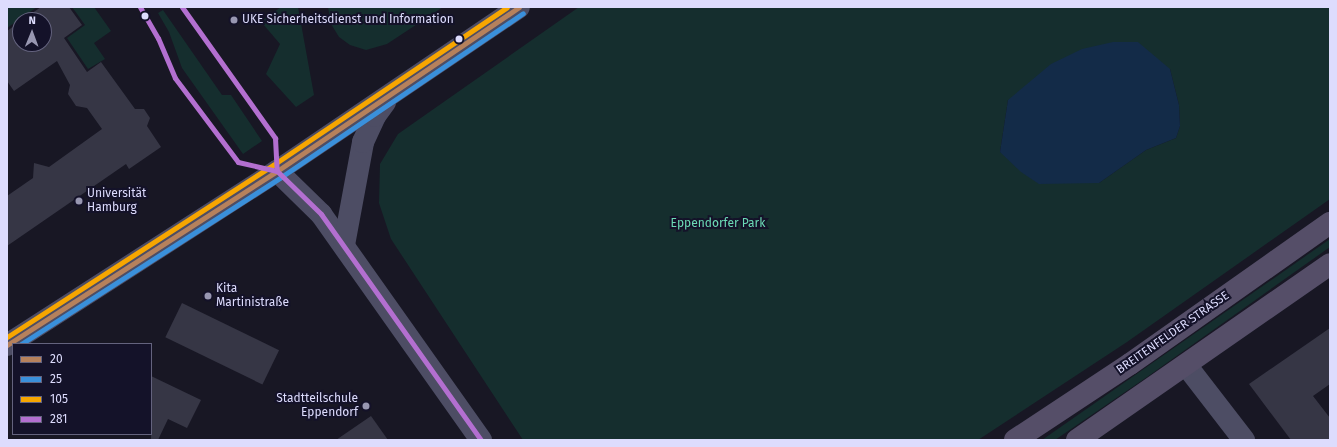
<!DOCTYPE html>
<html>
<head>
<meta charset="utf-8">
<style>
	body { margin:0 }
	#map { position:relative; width:1337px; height:447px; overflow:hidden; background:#181724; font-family:"Fira Sans",sans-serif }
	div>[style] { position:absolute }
	.green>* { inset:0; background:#152e2e }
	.water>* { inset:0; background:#132b48 }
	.building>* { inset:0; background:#363645; transform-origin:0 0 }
	.minor>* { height:22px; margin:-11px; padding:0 11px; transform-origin:11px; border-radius:11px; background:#4d4d64 }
	.major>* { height:22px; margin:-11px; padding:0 11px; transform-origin:11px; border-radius:11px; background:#554e68 }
	.bus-1>* { height:5px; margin:-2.5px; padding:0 2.5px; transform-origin:2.5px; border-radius:2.5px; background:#b6815c }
	.bus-2>* { height:5px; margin:-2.5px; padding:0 2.5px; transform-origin:2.5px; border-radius:2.5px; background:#3a90db }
	.bus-3>* { height:5px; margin:-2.5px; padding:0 2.5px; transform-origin:2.5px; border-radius:2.5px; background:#f7a600 }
	.bus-4>* { height:5px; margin:-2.5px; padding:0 2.5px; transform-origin:2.5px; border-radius:2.5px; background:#b36fd0 }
	.dots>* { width:11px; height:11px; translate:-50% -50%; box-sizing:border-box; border:2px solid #141229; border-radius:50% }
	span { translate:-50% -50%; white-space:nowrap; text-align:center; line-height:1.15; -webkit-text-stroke:4px #141229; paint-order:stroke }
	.poi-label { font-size:12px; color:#dddcfd }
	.left { translate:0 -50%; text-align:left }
	.right { translate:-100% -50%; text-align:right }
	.park-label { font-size:12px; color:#6bdab5 }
	.street-label { font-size:12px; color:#dddcfd }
	.frame { position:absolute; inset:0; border:8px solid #dddcfd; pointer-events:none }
	.legend { position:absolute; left:12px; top:343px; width:140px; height:92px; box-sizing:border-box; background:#141229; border:1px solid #64637e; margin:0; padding:5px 7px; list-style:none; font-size:12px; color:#dddcfd }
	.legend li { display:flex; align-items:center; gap:8px; height:20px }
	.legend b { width:20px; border:1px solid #64637e }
	.north { position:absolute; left:12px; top:12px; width:40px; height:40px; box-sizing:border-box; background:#141229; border:1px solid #64637e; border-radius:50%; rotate:1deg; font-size:11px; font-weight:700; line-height:16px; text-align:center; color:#dddcfd }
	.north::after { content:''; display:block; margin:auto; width:14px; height:18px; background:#9897b1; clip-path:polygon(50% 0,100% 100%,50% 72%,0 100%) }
</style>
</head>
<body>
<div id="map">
	<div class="green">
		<i style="clip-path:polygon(7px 7px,37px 7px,7px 28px)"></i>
		<i style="clip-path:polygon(72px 7px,94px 7px,111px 31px,94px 43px,105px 59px,88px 69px,67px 38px,85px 25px)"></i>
		<i style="clip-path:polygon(281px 7px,298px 7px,314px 95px,296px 107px,266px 74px,280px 44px,263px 24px,264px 19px)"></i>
		<i style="clip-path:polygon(328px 7px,443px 7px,387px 44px,366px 50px,350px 45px,339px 37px,331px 24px)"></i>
		<i style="clip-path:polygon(evenodd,579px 7px,1330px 7px,1330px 199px,1127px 342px,978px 440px,523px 440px,391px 239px,379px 203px,380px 164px,398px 134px,579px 7px,1170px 69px,1179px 105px,1180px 126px,1176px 138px,1146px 150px,1099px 183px,1000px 152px,1008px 100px,1170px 69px)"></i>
		<i style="clip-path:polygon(163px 10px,222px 95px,231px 95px,262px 141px,243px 154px,182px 68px,169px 32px,158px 13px)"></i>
		<i style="clip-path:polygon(1330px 239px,1330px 247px,1147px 377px,1055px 440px,1042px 440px)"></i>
	</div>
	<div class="water">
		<i style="clip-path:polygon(1113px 42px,1138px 42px,1170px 69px,1179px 105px,1180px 126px,1176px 138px,1146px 150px,1099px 183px,1039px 184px,1021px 172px,1000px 152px,1008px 100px,1051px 64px,1082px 49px)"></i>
	</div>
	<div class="building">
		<i style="clip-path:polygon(41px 7px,69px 7px,82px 25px,64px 38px,87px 72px,101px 62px,135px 109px,144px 109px,150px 118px,147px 126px,161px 147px,129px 169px,126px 164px,7px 246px,7px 196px,33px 178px,34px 163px,49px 167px,102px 129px,87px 108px,76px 106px,68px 94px,70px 85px,57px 61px,14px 91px,7px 81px,7px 31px,20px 22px,20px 44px,44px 44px,44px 20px,22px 20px)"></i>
		<i style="left:182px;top:303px;width:108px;height:38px;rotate:26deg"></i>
		<i style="clip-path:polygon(1330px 328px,1330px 384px,1313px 396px,1330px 418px,1330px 440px,1291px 440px,1249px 384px)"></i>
		<i style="clip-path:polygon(151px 376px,201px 400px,187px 428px,168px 419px,158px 440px,151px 440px)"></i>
		<i style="clip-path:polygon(371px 416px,388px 440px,336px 440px)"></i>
	</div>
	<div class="minor">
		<i style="left:277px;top:171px;width:62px;rotate:44.3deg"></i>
		<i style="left:321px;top:214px;width:277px;rotate:54.7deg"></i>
		<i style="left:344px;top:245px;width:105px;rotate:-79.5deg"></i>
		<i style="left:363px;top:142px;width:29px;rotate:-65deg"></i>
		<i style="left:375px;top:116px;width:17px;rotate:-54deg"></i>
		<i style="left:7px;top:345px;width:321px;rotate:-32.8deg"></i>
		<i style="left:277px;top:171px;width:292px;rotate:-34.1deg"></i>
		<i style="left:1186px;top:365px;width:95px;rotate:52.3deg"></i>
	</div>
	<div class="major">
		<i style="left:1015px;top:440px;width:138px;rotate:-33.5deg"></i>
		<i style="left:1130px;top:364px;width:245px;rotate:-35.2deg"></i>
		<i style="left:1077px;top:440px;width:308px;rotate:-34.8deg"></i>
	</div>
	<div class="bus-1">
		<i style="left:7px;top:345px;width:321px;rotate:-32.8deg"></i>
		<i style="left:277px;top:171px;width:292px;rotate:-34.1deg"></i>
	</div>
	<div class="bus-2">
		<i style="left:21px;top:344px;width:309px;rotate:-32.7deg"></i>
		<i style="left:281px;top:177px;width:292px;rotate:-34.1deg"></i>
	</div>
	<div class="bus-3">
		<i style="left:7px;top:337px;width:317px;rotate:-32.9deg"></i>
		<i style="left:273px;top:165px;width:282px;rotate:-34deg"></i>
	</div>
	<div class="bus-4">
		<i style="left:140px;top:7px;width:36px;rotate:60deg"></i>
		<i style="left:158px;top:38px;width:43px;rotate:67deg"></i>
		<i style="left:175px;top:78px;width:105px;rotate:53.1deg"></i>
		<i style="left:238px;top:162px;width:40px;rotate:13deg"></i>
		<i style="left:182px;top:7px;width:161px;rotate:54.6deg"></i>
		<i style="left:275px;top:138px;width:33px;rotate:87deg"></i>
		<i style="left:277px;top:171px;width:62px;rotate:44.3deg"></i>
		<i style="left:321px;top:214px;width:277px;rotate:54.7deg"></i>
	</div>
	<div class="dots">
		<i style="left:145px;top:16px;background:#dddcfd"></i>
		<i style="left:234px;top:20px;background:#9897b1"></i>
		<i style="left:459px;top:39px;background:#dddcfd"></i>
		<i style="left:79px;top:201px;background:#9897b1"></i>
		<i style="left:208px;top:296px;background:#9897b1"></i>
		<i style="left:366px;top:406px;background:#9897b1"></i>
	</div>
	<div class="poi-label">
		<span class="left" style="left:242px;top:20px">UKE Sicherheitsdienst und Information</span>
		<span class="left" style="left:87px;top:201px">Universität<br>Hamburg</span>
		<span class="left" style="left:216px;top:296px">Kita<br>Martinistraße</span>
		<span class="right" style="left:358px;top:406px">Stadtteilschule<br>Eppendorf</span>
	</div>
	<div class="park-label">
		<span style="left:718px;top:224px">Eppendorfer Park</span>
	</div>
	<div class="street-label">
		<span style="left:1173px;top:333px;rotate:-35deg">BREITENFELDER STRASSE</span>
	</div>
	<div class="frame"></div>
	<ul class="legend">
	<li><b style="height:5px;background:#b6815c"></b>20</li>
	<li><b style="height:5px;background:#3a90db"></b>25</li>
	<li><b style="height:5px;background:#f7a600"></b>105</li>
	<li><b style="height:5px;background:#b36fd0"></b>281</li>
	</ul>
	<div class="north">N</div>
</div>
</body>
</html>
